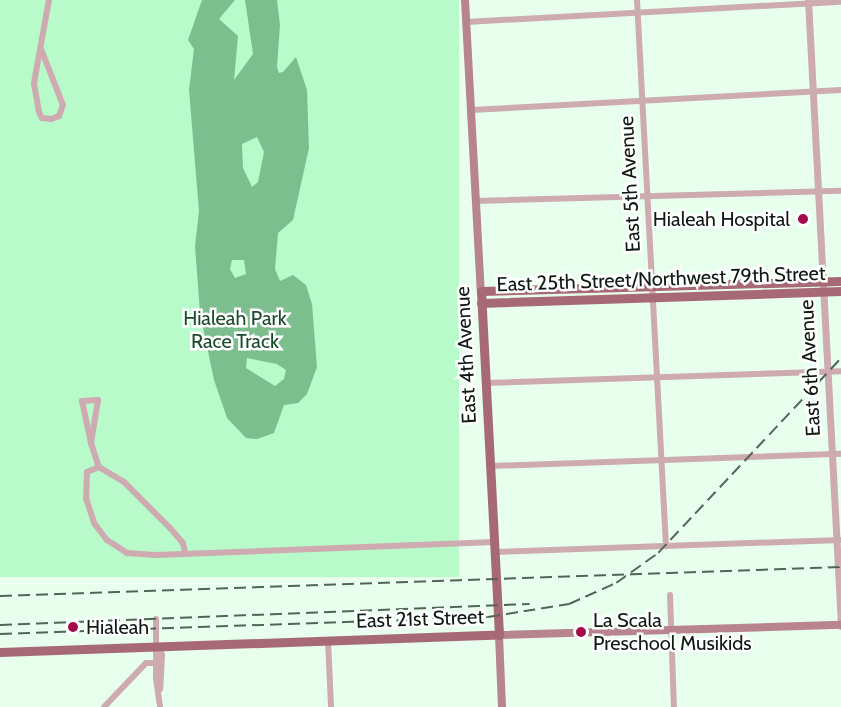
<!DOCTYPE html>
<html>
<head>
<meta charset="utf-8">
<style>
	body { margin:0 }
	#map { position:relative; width:841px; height:707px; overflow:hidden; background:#e7ffec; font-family:Cabin,sans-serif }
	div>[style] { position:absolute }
	.green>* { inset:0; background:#b8faca; transform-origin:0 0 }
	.water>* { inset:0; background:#7cbe8e }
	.minor>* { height:6px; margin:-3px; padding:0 3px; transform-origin:3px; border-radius:3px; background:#ceaab1 }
	.tertiary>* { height:7px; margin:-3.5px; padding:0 3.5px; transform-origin:3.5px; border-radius:3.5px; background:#ceaab1 }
	.secondary>* { height:8px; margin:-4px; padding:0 4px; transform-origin:4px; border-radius:4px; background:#b8848f }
	.primary>* { height:9px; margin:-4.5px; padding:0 4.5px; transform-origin:4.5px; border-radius:4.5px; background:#a76976 }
	.rail>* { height:1.5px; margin-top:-0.75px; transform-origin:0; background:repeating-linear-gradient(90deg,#546358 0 12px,transparent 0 18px) }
	.dots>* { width:16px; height:16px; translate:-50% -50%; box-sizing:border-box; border:3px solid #fff; border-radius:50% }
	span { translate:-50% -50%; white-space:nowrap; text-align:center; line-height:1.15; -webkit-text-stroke:5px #fff; paint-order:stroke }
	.street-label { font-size:20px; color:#0f1a12 }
	.poi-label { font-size:20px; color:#0f1a12 }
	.right { translate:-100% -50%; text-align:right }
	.left { translate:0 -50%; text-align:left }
	.park-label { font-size:20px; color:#194a2a }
</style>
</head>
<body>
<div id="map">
	<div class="green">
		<i style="left:0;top:0;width:459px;height:577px"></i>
	</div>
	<div class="water">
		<i style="clip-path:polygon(evenodd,202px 0,235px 0,219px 19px,238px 36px,234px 80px,253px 54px,245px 0,277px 0,280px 25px,277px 67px,279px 73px,283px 72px,296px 57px,307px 90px,309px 148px,293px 220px,278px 233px,275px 269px,280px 281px,293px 275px,306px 285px,312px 304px,317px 367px,307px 394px,298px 403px,284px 405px,274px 433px,257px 439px,246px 438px,227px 418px,214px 380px,200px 313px,195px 246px,199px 211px,189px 90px,194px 49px,188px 40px,202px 0,257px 137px,264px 152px,258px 182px,252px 187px,243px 168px,242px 144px,257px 137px,202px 0,232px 260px,244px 260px,246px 274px,235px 278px,230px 269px,232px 260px,202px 0,247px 358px,277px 364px,286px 370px,284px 379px,275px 386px,246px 368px,247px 358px)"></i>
	</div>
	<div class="minor">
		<i style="left:637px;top:0;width:547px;rotate:86.96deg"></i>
		<i style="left:466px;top:22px;width:376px;rotate:-3.1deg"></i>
		<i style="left:41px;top:49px;width:60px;rotate:68.6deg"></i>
		<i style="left:63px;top:105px;width:12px;rotate:110deg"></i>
		<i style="left:59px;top:116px;width:9px;rotate:159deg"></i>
		<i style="left:51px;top:119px;width:9px;rotate:-174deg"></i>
		<i style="left:42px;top:118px;width:7px;rotate:-117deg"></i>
		<i style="left:39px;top:112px;width:29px;rotate:-100deg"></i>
		<i style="left:34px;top:83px;width:84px;rotate:-79.8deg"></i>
		<i style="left:471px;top:110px;width:371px;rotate:-3.1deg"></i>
		<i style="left:476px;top:201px;width:365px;rotate:-1.6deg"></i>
		<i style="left:486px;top:383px;width:355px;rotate:-1.9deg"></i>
		<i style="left:91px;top:443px;width:43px;rotate:-102.1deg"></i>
		<i style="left:82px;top:401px;width:16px;rotate:-4deg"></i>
		<i style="left:98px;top:400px;width:44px;rotate:99.2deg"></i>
		<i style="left:91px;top:443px;width:25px;rotate:72deg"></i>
		<i style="left:491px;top:466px;width:350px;rotate:-2deg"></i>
		<i style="left:185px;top:552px;width:9px;rotate:-103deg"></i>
		<i style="left:183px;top:543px;width:21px;rotate:-131deg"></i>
		<i style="left:169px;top:527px;width:64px;rotate:-135deg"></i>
		<i style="left:124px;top:482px;width:29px;rotate:-149deg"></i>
		<i style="left:99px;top:467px;width:13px;rotate:157deg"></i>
		<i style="left:87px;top:472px;width:26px;rotate:92deg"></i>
		<i style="left:86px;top:498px;width:26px;rotate:72deg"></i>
		<i style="left:94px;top:523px;width:21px;rotate:53deg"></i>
		<i style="left:107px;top:540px;width:24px;rotate:33deg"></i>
		<i style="left:127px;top:553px;width:29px;rotate:4deg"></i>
		<i style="left:156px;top:555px;width:339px;rotate:-2.2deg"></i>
		<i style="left:495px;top:552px;width:346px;rotate:-2deg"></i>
		<i style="left:670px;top:595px;width:112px;rotate:88deg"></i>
		<i style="left:156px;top:619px;width:59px;rotate:90deg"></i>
		<i style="left:156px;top:678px;width:29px;rotate:82deg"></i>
		<i style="left:328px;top:640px;width:67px;rotate:87.4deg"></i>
		<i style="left:158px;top:646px;width:10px;rotate:66deg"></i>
		<i style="left:162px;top:655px;width:34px;rotate:93deg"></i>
		<i style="left:104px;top:707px;width:61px;rotate:-46.3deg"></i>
		<i style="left:146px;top:663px;width:9px"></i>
	</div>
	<div class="tertiary">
		<i style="left:808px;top:0;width:627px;rotate:86.98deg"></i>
	</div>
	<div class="secondary">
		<i style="left:465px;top:0;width:291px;rotate:86.9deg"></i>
		<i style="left:502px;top:707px;width:72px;rotate:-92.4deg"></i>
		<i style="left:499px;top:635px;width:342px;rotate:-1.7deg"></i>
	</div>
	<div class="primary">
		<i style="left:481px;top:303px;width:360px;rotate:-1.9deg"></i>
		<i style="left:0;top:652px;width:499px;rotate:-2deg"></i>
		<i style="left:499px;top:635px;width:344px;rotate:-93deg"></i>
		<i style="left:481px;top:291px;width:360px;rotate:-1.6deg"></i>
	</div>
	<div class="rail">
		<i style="left:0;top:596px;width:841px;rotate:-1.97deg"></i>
		<i style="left:0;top:625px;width:530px;rotate:-2.27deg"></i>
		<i style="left:0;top:634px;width:488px;rotate:-2deg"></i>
		<i style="left:488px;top:617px;width:82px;rotate:-9.1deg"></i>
		<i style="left:569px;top:604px;width:51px;rotate:-24.1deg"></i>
		<i style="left:616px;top:583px;width:52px;rotate:-35.5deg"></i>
		<i style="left:658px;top:553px;width:267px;rotate:-46.8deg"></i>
	</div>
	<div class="dots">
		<i style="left:803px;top:219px;background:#a20a4a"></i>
		<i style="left:73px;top:627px;background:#a20a4a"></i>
		<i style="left:581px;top:632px;background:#a20a4a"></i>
	</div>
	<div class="street-label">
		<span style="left:630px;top:184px;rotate:-93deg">East 5th Avenue</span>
		<span style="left:661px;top:279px;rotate:-2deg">East 25th Street/Northwest 79th Street</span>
		<span style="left:466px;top:355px;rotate:-93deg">East 4th Avenue</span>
		<span style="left:810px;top:368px;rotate:-93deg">East 6th Avenue</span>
		<span style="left:420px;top:619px;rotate:-2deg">East 21st Street</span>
	</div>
	<div class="poi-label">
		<span class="right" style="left:790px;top:219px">Hialeah Hospital</span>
		<span class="left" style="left:593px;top:632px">La Scala<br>Preschool Musikids</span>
		<span class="left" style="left:86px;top:627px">Hialeah</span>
	</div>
	<div class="park-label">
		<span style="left:235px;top:330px">Hialeah Park<br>Race Track</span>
	</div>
</div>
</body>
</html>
